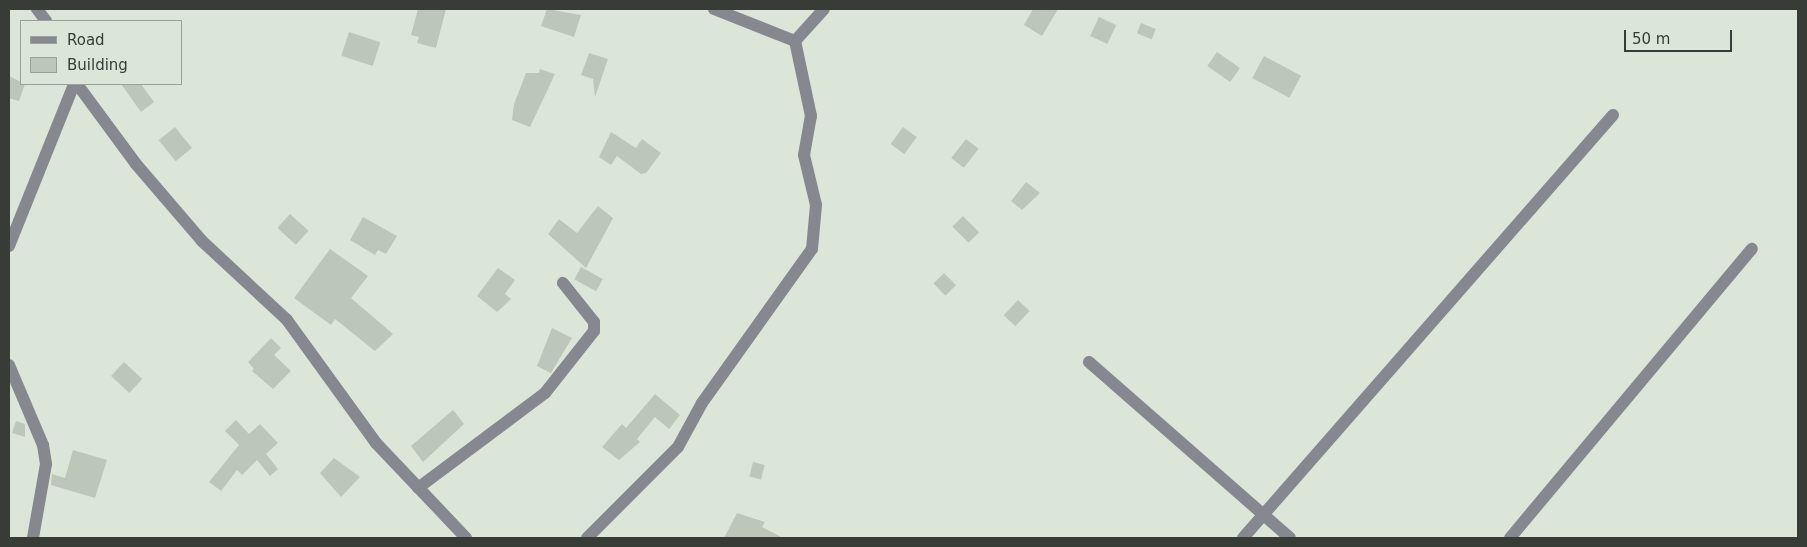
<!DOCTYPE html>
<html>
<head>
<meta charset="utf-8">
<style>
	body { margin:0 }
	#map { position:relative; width:1807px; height:547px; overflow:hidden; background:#dbe6d9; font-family:"DejaVu Sans",sans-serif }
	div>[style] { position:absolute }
	.building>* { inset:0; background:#bcc7ba; transform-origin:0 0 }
	.minor>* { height:12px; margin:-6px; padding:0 6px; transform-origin:6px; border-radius:6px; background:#85888e }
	span { translate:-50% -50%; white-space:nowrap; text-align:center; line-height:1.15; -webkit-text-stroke:4px #dbe6d9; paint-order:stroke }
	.frame { position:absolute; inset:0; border:10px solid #373c36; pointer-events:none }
	.legend { position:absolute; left:20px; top:20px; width:162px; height:65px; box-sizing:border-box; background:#dbe6d9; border:1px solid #99a298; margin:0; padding:6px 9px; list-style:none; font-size:15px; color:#373c36 }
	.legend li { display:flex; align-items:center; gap:10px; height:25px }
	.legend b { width:25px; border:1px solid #99a298 }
	.scale { position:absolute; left:1624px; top:30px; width:108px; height:22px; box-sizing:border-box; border:2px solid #373c36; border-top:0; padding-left:6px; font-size:15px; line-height:18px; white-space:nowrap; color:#373c36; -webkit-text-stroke:4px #dbe6d9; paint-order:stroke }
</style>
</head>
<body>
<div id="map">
	<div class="building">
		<i style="clip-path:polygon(418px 9px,446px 9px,436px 48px,417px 43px,419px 37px,411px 35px)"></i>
		<i style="clip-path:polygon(547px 9px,581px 15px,574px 37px,541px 26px)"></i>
		<i style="clip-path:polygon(1033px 9px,1058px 9px,1042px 36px,1024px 25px)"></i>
		<i style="left:1099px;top:17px;width:19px;height:21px;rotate:25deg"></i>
		<i style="left:1141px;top:23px;width:16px;height:11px;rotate:22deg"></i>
		<i style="left:349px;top:32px;width:33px;height:25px;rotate:18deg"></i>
		<i style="left:1217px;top:52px;width:28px;height:17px;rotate:35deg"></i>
		<i style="clip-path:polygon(589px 53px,608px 59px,595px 97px,593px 79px,581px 75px)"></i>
		<i style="left:1264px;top:56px;width:42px;height:25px;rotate:28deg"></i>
		<i style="clip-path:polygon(540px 69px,555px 74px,530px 127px,512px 120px,514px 104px,526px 73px,539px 73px)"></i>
		<i style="clip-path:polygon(9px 76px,25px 84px,19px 101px,9px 98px)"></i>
		<i style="clip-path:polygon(121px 84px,141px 84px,154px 102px,141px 112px)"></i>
		<i style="left:175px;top:127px;width:27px;height:21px;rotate:51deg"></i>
		<i style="left:903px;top:127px;width:17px;height:21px;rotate:36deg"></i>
		<i style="clip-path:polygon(611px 132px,636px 148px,642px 139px,661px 153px,646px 173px,641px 174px,617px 156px,611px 165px,599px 157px)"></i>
		<i style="left:966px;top:139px;width:16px;height:24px;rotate:38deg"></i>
		<i style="clip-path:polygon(1026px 182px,1040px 193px,1022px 210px,1011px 201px)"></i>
		<i style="clip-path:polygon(598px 206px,613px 218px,586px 268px,548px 234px,559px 219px,577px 233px)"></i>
		<i style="left:290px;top:214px;width:25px;height:19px;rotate:42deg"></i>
		<i style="left:963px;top:216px;width:23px;height:15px;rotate:45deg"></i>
		<i style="clip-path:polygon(363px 217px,397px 236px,386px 254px,378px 250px,375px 255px,350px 240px)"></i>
		<i style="clip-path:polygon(330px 249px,368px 276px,351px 298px,393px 334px,375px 351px,335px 319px,331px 325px,294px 298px)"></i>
		<i style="left:581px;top:267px;width:25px;height:14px;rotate:29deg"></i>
		<i style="clip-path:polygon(498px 268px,515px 280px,505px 294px,511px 299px,497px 312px,477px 296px)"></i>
		<i style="left:944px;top:273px;width:17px;height:15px;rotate:45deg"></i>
		<i style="left:1018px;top:300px;width:16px;height:21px;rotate:43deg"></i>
		<i style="clip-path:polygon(552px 328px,572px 338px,551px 373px,537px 366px)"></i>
		<i style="clip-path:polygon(271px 338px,281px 348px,274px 355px,291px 371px,273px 389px,252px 371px,254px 369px,248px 362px)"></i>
		<i style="left:124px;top:362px;width:25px;height:19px;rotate:43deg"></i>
		<i style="clip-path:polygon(655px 394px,680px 415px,669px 429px,655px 417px,637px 439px,640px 442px,619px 460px,602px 447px,622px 424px,626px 428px)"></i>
		<i style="clip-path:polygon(453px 410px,464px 424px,423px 462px,411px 446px)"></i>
		<i style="clip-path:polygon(236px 420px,249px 434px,260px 424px,278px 443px,266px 454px,278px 469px,270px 476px,257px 460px,242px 475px,237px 470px,221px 491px,209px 482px,239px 445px,225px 431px)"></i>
		<i style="clip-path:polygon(16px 421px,25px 424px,25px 437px,12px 433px)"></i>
		<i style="clip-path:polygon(73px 450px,107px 460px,95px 498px,51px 485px,52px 474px,65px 478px)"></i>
		<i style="clip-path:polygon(334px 458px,360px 477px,341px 497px,320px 473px)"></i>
		<i style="left:753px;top:462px;width:12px;height:15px;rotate:14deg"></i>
		<i style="clip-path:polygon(737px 513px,765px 522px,762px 527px,783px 538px,724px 538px)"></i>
	</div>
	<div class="minor">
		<i style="left:37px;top:9px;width:15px;rotate:53deg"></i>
		<i style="left:714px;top:9px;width:87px;rotate:21.6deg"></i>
		<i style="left:795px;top:41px;width:43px;rotate:-47.8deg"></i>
		<i style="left:77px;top:84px;width:99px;rotate:53.6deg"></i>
		<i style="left:136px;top:164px;width:101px;rotate:49.4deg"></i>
		<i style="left:202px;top:241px;width:116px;rotate:42.9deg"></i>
		<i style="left:287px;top:320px;width:152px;rotate:54.1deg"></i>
		<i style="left:376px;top:443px;width:131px;rotate:46.5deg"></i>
		<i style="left:9px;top:246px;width:175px;rotate:-68.1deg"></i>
		<i style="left:1089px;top:362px;width:267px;rotate:41.2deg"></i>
		<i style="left:9px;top:365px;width:87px;rotate:67deg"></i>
		<i style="left:43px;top:445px;width:19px;rotate:81deg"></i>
		<i style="left:46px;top:464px;width:75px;rotate:100deg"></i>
		<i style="left:418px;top:488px;width:159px;rotate:-36.8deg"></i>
		<i style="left:545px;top:393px;width:79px;rotate:-51.7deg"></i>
		<i style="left:594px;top:331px;width:9px;rotate:-90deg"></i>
		<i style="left:594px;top:322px;width:50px;rotate:-128.5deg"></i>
		<i style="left:587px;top:538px;width:129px;rotate:-45deg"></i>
		<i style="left:678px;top:447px;width:50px;rotate:-61.4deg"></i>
		<i style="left:702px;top:403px;width:189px;rotate:-54.5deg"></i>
		<i style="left:812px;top:249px;width:44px;rotate:-84.8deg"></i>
		<i style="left:816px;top:205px;width:51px;rotate:-103.5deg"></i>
		<i style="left:804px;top:155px;width:40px;rotate:-80deg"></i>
		<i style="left:811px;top:116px;width:77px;rotate:-102deg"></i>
		<i style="left:1243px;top:538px;width:562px;rotate:-48.82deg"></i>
		<i style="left:1510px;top:538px;width:377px;rotate:-50.1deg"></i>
	</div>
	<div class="frame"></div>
	<ul class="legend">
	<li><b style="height:6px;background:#85888e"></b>Road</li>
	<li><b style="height:14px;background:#bcc7ba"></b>Building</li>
	</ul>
	<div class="scale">50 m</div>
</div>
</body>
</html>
